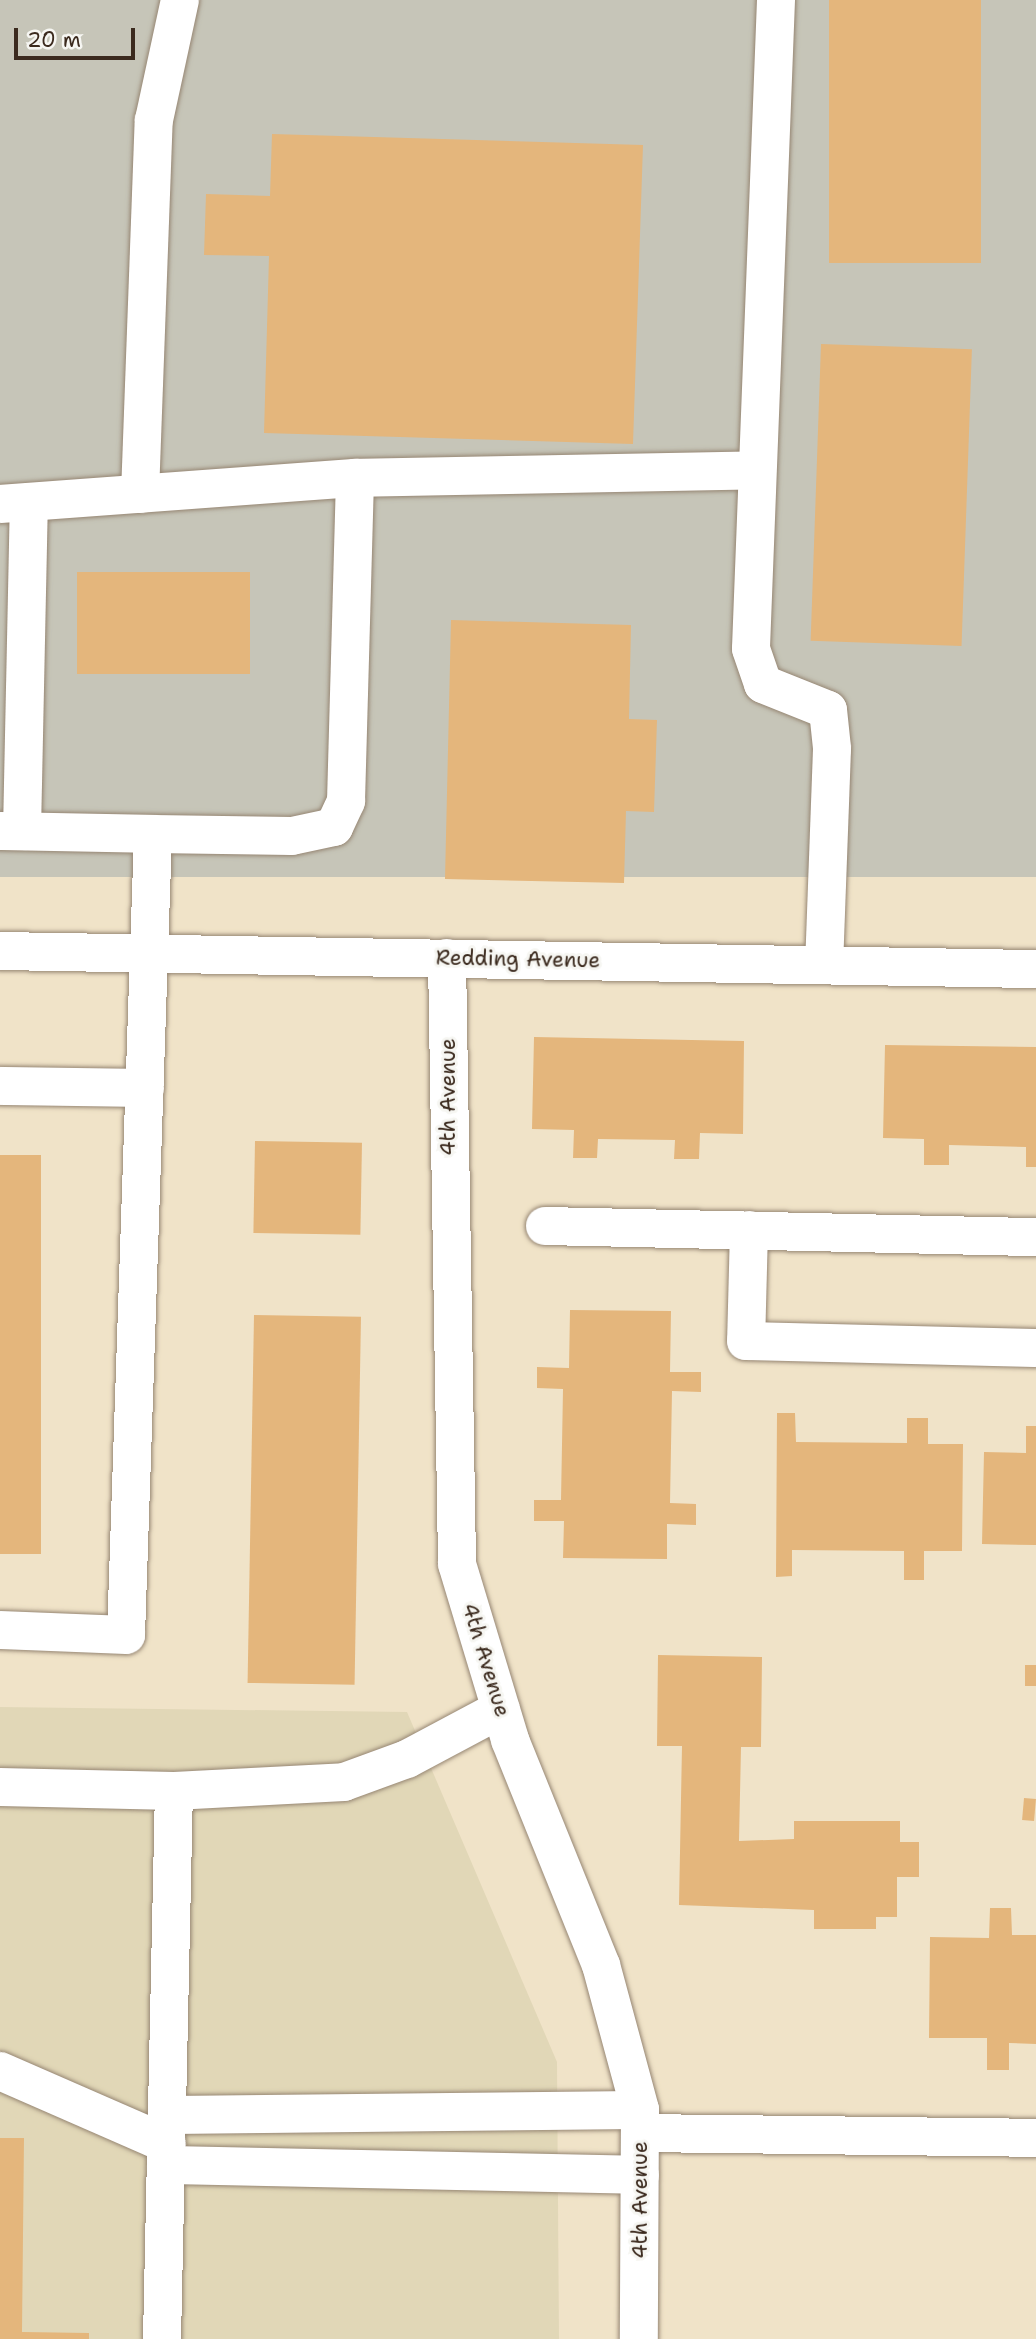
<!DOCTYPE html>
<html>
<head>
<meta charset="utf-8">
<style>
	body { margin:0 }
	#map { position:relative; width:1036px; height:2339px; overflow:hidden; background:#f0e3c8; font-family:"Shantell Sans",sans-serif }
	div>[style] { position:absolute }
	.built>* { inset:0; background:#e1d7b7 }
	.industrial>* { inset:0; background:#c6c5b8; transform-origin:0 0 }
	.building>* { inset:0; background:#e4b67c; transform-origin:0 0 }
	.roads { filter:drop-shadow(0 0 2px #968673) drop-shadow(0 0 2px #968673) }
	.minor>* { height:38px; margin:-19px; padding:0 19px; transform-origin:19px; border-radius:19px; background:#fff }
	span { translate:-50% -50%; white-space:nowrap; text-align:center; line-height:1.15; -webkit-text-stroke:6px #f6f6f2; paint-order:stroke }
	.street-label { font-size:21px; color:#3b2a1e }
	.scale { position:absolute; left:14px; top:28px; width:121px; height:32px; box-sizing:border-box; border:4px solid #3b2a1e; border-top:0; padding-left:9px; font-size:21px; line-height:24px; white-space:nowrap; color:#3b2a1e; -webkit-text-stroke:5px #f6f6f2; paint-order:stroke }
</style>
</head>
<body>
<div id="map">
	<div class="built">
		<i style="clip-path:polygon(0 1707px,407px 1712px,557px 2062px,559px 2339px,0 2339px)"></i>
	</div>
	<div class="industrial">
		<i style="left:0;top:0;width:1036px;height:877px"></i>
	</div>
	<div class="building">
		<i style="left:829px;top:0;width:152px;height:263px"></i>
		<i style="clip-path:polygon(272px 134px,643px 145px,633px 444px,264px 433px,269px 256px,204px 255px,206px 194px,270px 196px)"></i>
		<i style="left:821px;top:344px;width:151px;height:297px;rotate:2deg"></i>
		<i style="left:77px;top:572px;width:173px;height:102px"></i>
		<i style="clip-path:polygon(451px 620px,631px 625px,629px 719px,657px 720px,654px 812px,626px 811px,624px 883px,445px 879px)"></i>
		<i style="clip-path:polygon(534px 1037px,744px 1041px,743px 1134px,700px 1133px,699px 1159px,674px 1159px,675px 1140px,598px 1139px,597px 1158px,573px 1158px,574px 1130px,532px 1129px)"></i>
		<i style="clip-path:polygon(885px 1045px,1036px 1047px,1036px 1167px,1026px 1167px,1026px 1147px,949px 1145px,949px 1165px,924px 1165px,924px 1139px,883px 1138px)"></i>
		<i style="left:255px;top:1141px;width:107px;height:92px;rotate:1deg"></i>
		<i style="left:0;top:1155px;width:41px;height:399px"></i>
		<i style="clip-path:polygon(570px 1310px,671px 1311px,670px 1372px,701px 1372px,701px 1392px,672px 1391px,670px 1503px,696px 1504px,696px 1525px,667px 1524px,667px 1559px,563px 1558px,564px 1521px,534px 1521px,534px 1500px,561px 1500px,563px 1389px,537px 1388px,537px 1367px,569px 1368px)"></i>
		<i style="left:254px;top:1315px;width:107px;height:368px;rotate:1deg"></i>
		<i style="clip-path:polygon(777px 1413px,795px 1413px,796px 1442px,907px 1443px,907px 1418px,928px 1418px,928px 1444px,963px 1444px,962px 1551px,924px 1551px,924px 1580px,904px 1580px,904px 1551px,792px 1550px,792px 1576px,776px 1577px)"></i>
		<i style="clip-path:polygon(1026px 1426px,1036px 1426px,1036px 1545px,982px 1544px,984px 1452px,1026px 1453px)"></i>
		<i style="clip-path:polygon(658px 1655px,762px 1657px,761px 1747px,741px 1747px,739px 1841px,794px 1839px,794px 1821px,900px 1821px,900px 1842px,919px 1842px,919px 1877px,897px 1877px,897px 1917px,876px 1917px,876px 1929px,814px 1929px,814px 1910px,679px 1905px,682px 1746px,657px 1746px)"></i>
		<i style="left:1025px;top:1665px;width:11px;height:21px"></i>
		<i style="left:1024px;top:1798px;width:12px;height:22px;rotate:5deg"></i>
		<i style="clip-path:polygon(990px 1908px,1011px 1908px,1012px 1935px,1036px 1935px,1036px 2044px,1009px 2043px,1009px 2070px,987px 2070px,987px 2038px,929px 2038px,930px 1937px,989px 1938px)"></i>
		<i style="clip-path:polygon(0 2138px,24px 2138px,22px 2332px,89px 2333px,89px 2339px,0 2339px)"></i>
	</div>
	<div class="roads">
		<div class="minor">
			<i style="left:776px;top:0;width:649px;rotate:92.21deg"></i>
			<i style="left:751px;top:649px;width:37px;rotate:71deg"></i>
			<i style="left:763px;top:684px;width:70px;rotate:21.8deg"></i>
			<i style="left:828px;top:710px;width:39px;rotate:84deg"></i>
			<i style="left:832px;top:749px;width:216px;rotate:92.1deg"></i>
			<i style="left:140px;top:494px;width:374px;rotate:-87.9deg"></i>
			<i style="left:154px;top:120px;width:123px;rotate:-77.8deg"></i>
			<i style="left:0;top:504px;width:356px;rotate:-4.2deg"></i>
			<i style="left:355px;top:478px;width:401px;rotate:-1.1deg"></i>
			<i style="left:0;top:831px;width:153px;rotate:1.1deg"></i>
			<i style="left:153px;top:834px;width:801px;rotate:91.93deg"></i>
			<i style="left:126px;top:1635px;width:126px;rotate:-177.7deg"></i>
			<i style="left:22px;top:831px;width:329px;rotate:-88.8deg"></i>
			<i style="left:153px;top:834px;width:139px;rotate:0.8deg"></i>
			<i style="left:292px;top:836px;width:43px;rotate:-12.1deg"></i>
			<i style="left:334px;top:827px;width:29px;rotate:-65deg"></i>
			<i style="left:346px;top:801px;width:323px;rotate:-88.4deg"></i>
			<i style="left:0;top:951px;width:1036px;rotate:1deg"></i>
			<i style="left:447px;top:958px;width:606px;rotate:89.05deg"></i>
			<i style="left:457px;top:1564px;width:184px;rotate:73.2deg"></i>
			<i style="left:510px;top:1740px;width:243px;rotate:68deg"></i>
			<i style="left:601px;top:1965px;width:150px;rotate:74.9deg"></i>
			<i style="left:640px;top:2110px;width:229px;rotate:90.3deg"></i>
			<i style="left:0;top:1086px;width:145px;rotate:0.8deg"></i>
			<i style="left:545px;top:1226px;width:491px;rotate:1.3deg"></i>
			<i style="left:749px;top:1230px;width:111px;rotate:91.5deg"></i>
			<i style="left:746px;top:1341px;width:290px;rotate:1.4deg"></i>
			<i style="left:0;top:1787px;width:174px;rotate:1.3deg"></i>
			<i style="left:174px;top:1791px;width:170px;rotate:-3deg"></i>
			<i style="left:344px;top:1782px;width:67px;rotate:-20.1deg"></i>
			<i style="left:407px;top:1759px;width:106px;rotate:-28deg"></i>
			<i style="left:0;top:2071px;width:182px;rotate:23.6deg"></i>
			<i style="left:167px;top:2115px;width:473px;rotate:-0.6deg"></i>
			<i style="left:640px;top:2133px;width:396px;rotate:0.7deg"></i>
			<i style="left:166px;top:2165px;width:474px;rotate:1.2deg"></i>
			<i style="left:162px;top:2339px;width:548px;rotate:-88.75deg"></i>
		</div>
	</div>
	<div class="street-label">
		<span style="left:518px;top:959px;rotate:1deg">Redding Avenue</span>
		<span style="left:448px;top:1097px;rotate:-90deg">4th Avenue</span>
		<span style="left:486px;top:1660px;rotate:73deg">4th Avenue</span>
		<span style="left:640px;top:2200px;rotate:-90deg">4th Avenue</span>
	</div>
	<div class="scale">20 m</div>
</div>
</body>
</html>
